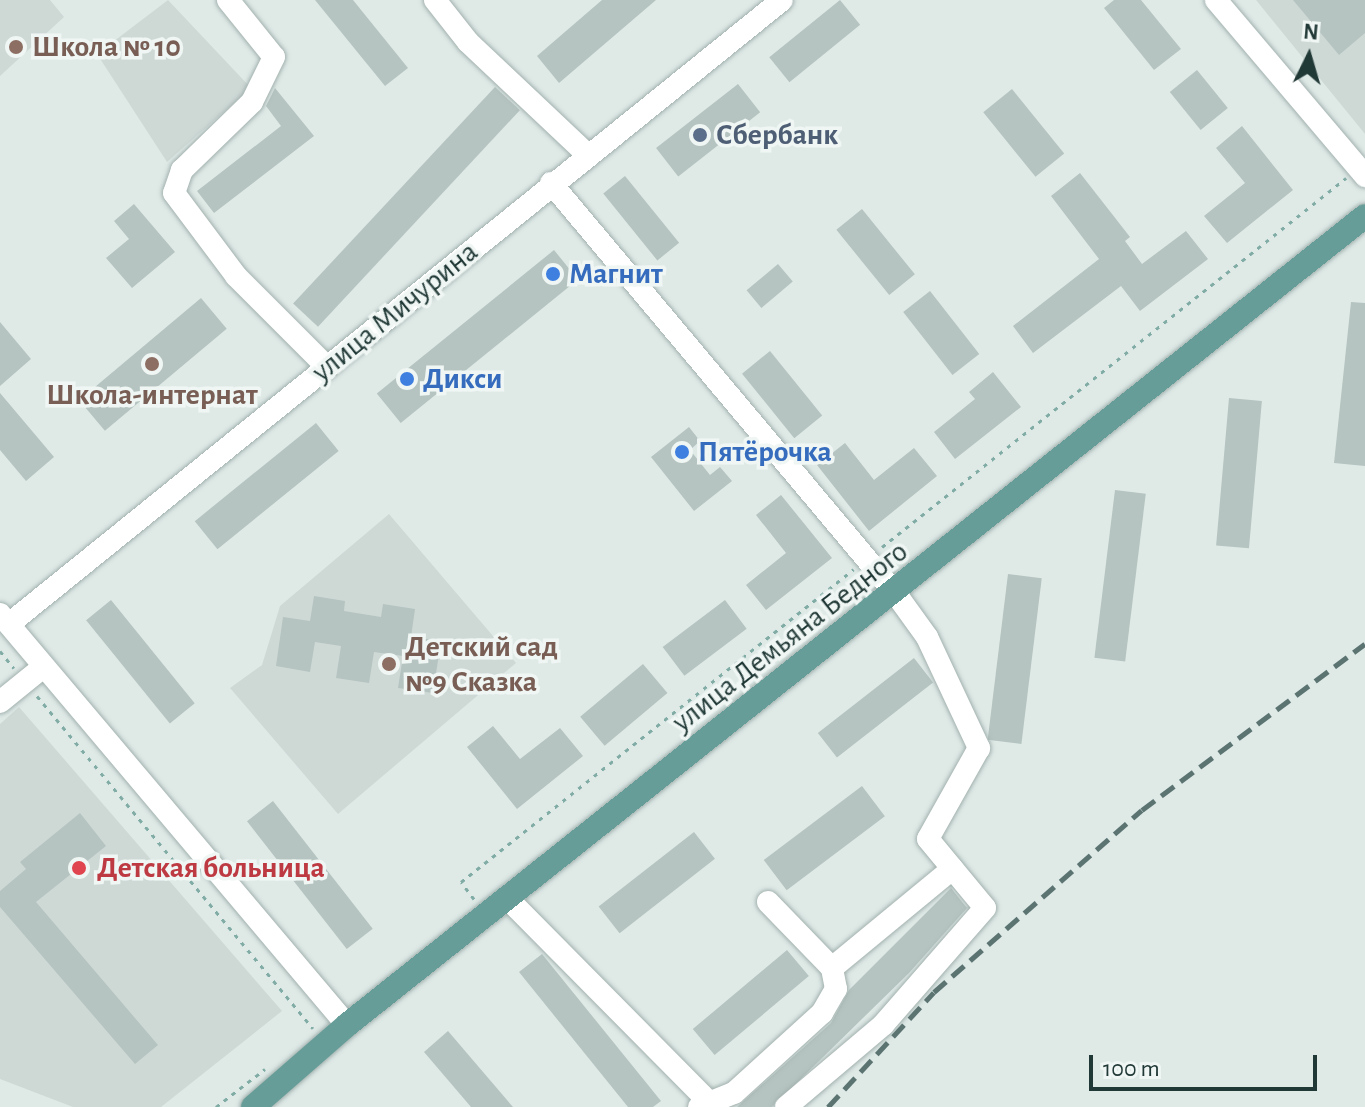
<!DOCTYPE html>
<html>
<head>
<meta charset="utf-8">
<style>
	body { margin:0 }
	#map { position:relative; width:1365px; height:1107px; overflow:hidden; background:#dfeae7; font-family:"Alegreya Sans",sans-serif }
	div>[style] { position:absolute }
	.built>* { inset:0; background:#ced9d6 }
	.building>* { inset:0; background:#b5c4c0; transform-origin:0 0 }
	.path>* { height:3px; margin-top:-1.5px; transform-origin:0; background:repeating-linear-gradient(90deg,#81aca5 0 4px,transparent 0 10px) }
	.roads { filter:drop-shadow(0 0 2px #a2b1ae) drop-shadow(0 0 2px #a2b1ae) }
	.minor>* { height:22px; margin:-11px; padding:0 11px; transform-origin:11px; border-radius:11px; background:#fff }
	.major>* { height:24px; margin:-12px; padding:0 12px; transform-origin:12px; border-radius:12px; background:#669d98 }
	.rail>* { height:5px; margin-top:-2.5px; transform-origin:0; background:repeating-linear-gradient(90deg,#5b7472 0 16px,transparent 0 24px) }
	.dots>* { width:22px; height:22px; translate:-50% -50%; box-sizing:border-box; border:4px solid #eff6f4; border-radius:50% }
	span { translate:-50% -50%; white-space:nowrap; text-align:center; line-height:1.15; -webkit-text-stroke:7px #eff6f4; paint-order:stroke }
	.education-label { font-size:30px; color:#785e54; font-weight:700 }
	.left { translate:0 -50%; text-align:left }
	.service-label { font-size:30px; color:#4e5e75; font-weight:700 }
	.shop-label { font-size:30px; color:#366cbe; font-weight:700 }
	.street-label { font-size:30px; color:#213936 }
	.health-label { font-size:30px; color:#be3a42; font-weight:700 }
	.north { position:absolute; left:1269px; top:16px; width:80px; height:80px; -webkit-text-stroke:6px #eff6f4; paint-order:stroke; rotate:5deg; font-size:22px; font-weight:700; line-height:32px; text-align:center; color:#213936 }
	.north::after { content:''; display:block; margin:auto; width:28px; height:36px; background:#213936; clip-path:polygon(50% 0,100% 100%,50% 72%,0 100%) }
	.scale { position:absolute; left:1089px; top:1055px; width:228px; height:36px; box-sizing:border-box; border:4px solid #213936; border-top:0; padding-left:10px; font-size:24px; line-height:28px; white-space:nowrap; color:#213936; -webkit-text-stroke:6px #eff6f4; paint-order:stroke }
</style>
</head>
<body>
<div id="map">
	<div class="built">
		<i style="clip-path:polygon(0 0,50px 0,64px 17px,0 76px)"></i>
		<i style="clip-path:polygon(168px 0,251px 88px,167px 162px,97px 54px)"></i>
		<i style="clip-path:polygon(1256px 0,1365px 0,1365px 134px)"></i>
		<i style="clip-path:polygon(389px 514px,516px 663px,338px 814px,230px 688px,262px 665px,280px 606px)"></i>
		<i style="clip-path:polygon(19px 707px,282px 1011px,161px 1107px,73px 1107px,0 1079px,0 724px)"></i>
	</div>
	<div class="building">
		<i style="clip-path:polygon(315px 0,353px 0,408px 68px,385px 86px)"></i>
		<i style="clip-path:polygon(602px 0,656px 0,559px 83px,537px 56px)"></i>
		<i style="left:840px;top:0;width:32px;height:91px;rotate:51deg"></i>
		<i style="clip-path:polygon(1114px 0,1141px 0,1181px 49px,1154px 70px,1104px 8px)"></i>
		<i style="clip-path:polygon(1293px 0,1365px 0,1365px 33px,1339px 55px)"></i>
		<i style="left:1197px;top:70px;width:49px;height:35px;rotate:51deg"></i>
		<i style="left:738px;top:84px;width:36px;height:104px;rotate:52deg"></i>
		<i style="left:495px;top:87px;width:34px;height:296px;rotate:43deg"></i>
		<i style="clip-path:polygon(275px 88px,314px 136px,214px 213px,197px 191px,281px 126px,266px 106px)"></i>
		<i style="left:1012px;top:89px;width:83px;height:37px;rotate:51deg"></i>
		<i style="clip-path:polygon(1242px 126px,1293px 190px,1227px 243px,1204px 216px,1245px 183px,1216px 148px)"></i>
		<i style="clip-path:polygon(1080px 173px,1130px 237px,1125px 241px,1142px 264px,1186px 231px,1208px 259px,1140px 311px,1121px 286px,1033px 353px,1013px 326px,1099px 259px,1051px 196px)"></i>
		<i style="left:625px;top:176px;width:86px;height:28px;rotate:51deg"></i>
		<i style="clip-path:polygon(134px 204px,175px 252px,132px 288px,106px 258px,129px 239px,114px 221px)"></i>
		<i style="left:862px;top:209px;width:84px;height:33px;rotate:51deg"></i>
		<i style="left:554px;top:250px;width:38px;height:228px;rotate:51deg"></i>
		<i style="left:778px;top:264px;width:23px;height:41px;rotate:50deg"></i>
		<i style="left:930px;top:291px;width:80px;height:34px;rotate:52deg"></i>
		<i style="left:201px;top:298px;width:40px;height:159px;rotate:50deg"></i>
		<i style="clip-path:polygon(1351px 302px,1365px 303px,1365px 466px,1334px 463px)"></i>
		<i style="clip-path:polygon(0 322px,31px 359px,0 386px)"></i>
		<i style="left:770px;top:351px;width:83px;height:36px;rotate:51deg"></i>
		<i style="clip-path:polygon(993px 372px,1021px 407px,955px 459px,934px 432px,975px 399px,969px 392px)"></i>
		<i style="clip-path:polygon(0 393px,54px 457px,26px 481px,0 450px)"></i>
		<i style="left:1229px;top:398px;width:33px;height:148px;rotate:5deg"></i>
		<i style="left:316px;top:423px;width:36px;height:156px;rotate:51deg"></i>
		<i style="clip-path:polygon(689px 427px,700px 441px,690px 450px,710px 475px,720px 467px,732px 481px,694px 511px,651px 457px)"></i>
		<i style="clip-path:polygon(845px 443px,874px 480px,914px 448px,937px 476px,869px 531px,817px 465px)"></i>
		<i style="left:1115px;top:490px;width:31px;height:169px;rotate:7deg"></i>
		<i style="clip-path:polygon(781px 495px,832px 558px,766px 610px,746px 585px,786px 553px,756px 515px)"></i>
		<i style="left:1008px;top:574px;width:34px;height:167px;rotate:7deg"></i>
		<i style="clip-path:polygon(314px 596px,345px 601px,344px 611px,381px 617px,383px 604px,415px 609px,411px 637px,441px 641px,433px 693px,398px 688px,403px 656px,374px 652px,369px 683px,336px 678px,341px 646px,315px 642px,310px 672px,276px 666px,283px 617px,310px 621px)"></i>
		<i style="left:111px;top:600px;width:133px;height:32px;rotate:51deg"></i>
		<i style="left:725px;top:600px;width:36px;height:78px;rotate:53deg"></i>
		<i style="left:914px;top:658px;width:31px;height:122px;rotate:52deg"></i>
		<i style="left:643px;top:664px;width:38px;height:82px;rotate:50deg"></i>
		<i style="clip-path:polygon(493px 726px,520px 759px,560px 728px,583px 756px,517px 809px,467px 747px)"></i>
		<i style="left:862px;top:786px;width:38px;height:123px;rotate:53deg"></i>
		<i style="left:273px;top:801px;width:162px;height:33px;rotate:52deg"></i>
		<i style="clip-path:polygon(80px 813px,106px 846px,36px 902px,158px 1045px,135px 1064px,0 907px,0 891px,26px 869px,20px 862px)"></i>
		<i style="left:694px;top:832px;width:34px;height:121px;rotate:52deg"></i>
		<i style="clip-path:polygon(951px 888px,967px 908px,909px 973px,772px 1107px,737px 1107px,831px 1023px,849px 990px)"></i>
		<i style="left:787px;top:950px;width:34px;height:123px;rotate:50deg"></i>
		<i style="clip-path:polygon(542px 954px,661px 1101px,653px 1107px,628px 1107px,519px 972px)"></i>
		<i style="clip-path:polygon(448px 1031px,513px 1107px,471px 1107px,424px 1052px)"></i>
	</div>
	<div class="path">
		<i style="left:882px;top:547px;width:593px;rotate:-38.49deg"></i>
		<i style="left:0;top:651px;width:22px;rotate:51deg"></i>
		<i style="left:37px;top:696px;width:432px;rotate:50.3deg"></i>
		<i style="left:474px;top:899px;width:21px;rotate:-127deg"></i>
		<i style="left:461px;top:882px;width:502px;rotate:-38.54deg"></i>
		<i style="left:216px;top:1107px;width:62px;rotate:-37.8deg"></i>
	</div>
	<div class="roads">
		<div class="minor">
			<i style="left:228px;top:0;width:73px;rotate:51.1deg"></i>
			<i style="left:274px;top:57px;width:50px;rotate:116.1deg"></i>
			<i style="left:252px;top:102px;width:98px;rotate:135.8deg"></i>
			<i style="left:182px;top:170px;width:24px;rotate:109deg"></i>
			<i style="left:174px;top:193px;width:104px;rotate:53.2deg"></i>
			<i style="left:236px;top:276px;width:129px;rotate:45deg"></i>
			<i style="left:435px;top:0;width:53px;rotate:51.8deg"></i>
			<i style="left:468px;top:42px;width:165px;rotate:43.3deg"></i>
			<i style="left:1216px;top:0;width:231px;rotate:49.7deg"></i>
			<i style="left:551px;top:183px;width:537px;rotate:49.99deg"></i>
			<i style="left:896px;top:594px;width:53px;rotate:54.2deg"></i>
			<i style="left:927px;top:637px;width:123px;rotate:64.9deg"></i>
			<i style="left:979px;top:748px;width:104px;rotate:119.3deg"></i>
			<i style="left:928px;top:839px;width:89px;rotate:50.4deg"></i>
			<i style="left:985px;top:908px;width:155px;rotate:131.1deg"></i>
			<i style="left:883px;top:1025px;width:127px;rotate:139.8deg"></i>
			<i style="left:0;top:614px;width:538px;rotate:49.83deg"></i>
			<i style="left:9px;top:624px;width:993px;rotate:-38.91deg"></i>
			<i style="left:0;top:702px;width:54px;rotate:-39deg"></i>
			<i style="left:510px;top:901px;width:290px;rotate:45.3deg"></i>
			<i style="left:768px;top:902px;width:92px;rotate:45.9deg"></i>
			<i style="left:699px;top:1107px;width:38px;rotate:-22deg"></i>
			<i style="left:734px;top:1093px;width:119px;rotate:-42.3deg"></i>
			<i style="left:822px;top:1013px;width:28px;rotate:-60deg"></i>
			<i style="left:836px;top:989px;width:21px;rotate:-101deg"></i>
			<i style="left:832px;top:968px;width:156px;rotate:-39.5deg"></i>
		</div>
		<div class="major">
			<i style="left:253px;top:1107px;width:125px;rotate:-41.1deg"></i>
			<i style="left:347px;top:1025px;width:1300px;rotate:-38.47deg"></i>
		</div>
	</div>
	<div class="rail">
		<i style="left:828px;top:1107px;width:156px;rotate:-47.3deg"></i>
		<i style="left:934px;top:992px;width:276px;rotate:-41.2deg"></i>
		<i style="left:1142px;top:810px;width:278px;rotate:-36.7deg"></i>
	</div>
	<div class="dots">
		<i style="left:16px;top:47px;background:#8d6e63"></i>
		<i style="left:700px;top:135px;background:#5c6f8a"></i>
		<i style="left:553px;top:274px;background:#3f7fe0"></i>
		<i style="left:152px;top:364px;background:#8d6e63"></i>
		<i style="left:407px;top:379px;background:#3f7fe0"></i>
		<i style="left:682px;top:452px;background:#3f7fe0"></i>
		<i style="left:389px;top:664px;background:#8d6e63"></i>
		<i style="left:79px;top:868px;background:#e0444e"></i>
	</div>
	<div class="education-label">
		<span class="left" style="left:32px;top:47px">Школа № 10</span>
		<span style="left:152px;top:395px">Школа-интернат</span>
		<span class="left" style="left:405px;top:664px">Детский сад<br>№9 Сказка</span>
	</div>
	<div class="service-label">
		<span class="left" style="left:716px;top:135px">Сбербанк</span>
	</div>
	<div class="shop-label">
		<span class="left" style="left:569px;top:274px">Магнит</span>
		<span class="left" style="left:423px;top:379px">Дикси</span>
		<span class="left" style="left:698px;top:452px">Пятёрочка</span>
	</div>
	<div class="street-label">
		<span style="left:395px;top:312px;rotate:-39deg">улица Мичурина</span>
		<span style="left:790px;top:637px;rotate:-38deg">улица Демьяна Бедного</span>
	</div>
	<div class="health-label">
		<span class="left" style="left:97px;top:868px">Детская больница</span>
	</div>
	<div class="north">N</div>
	<div class="scale">100 m</div>
</div>
</body>
</html>
